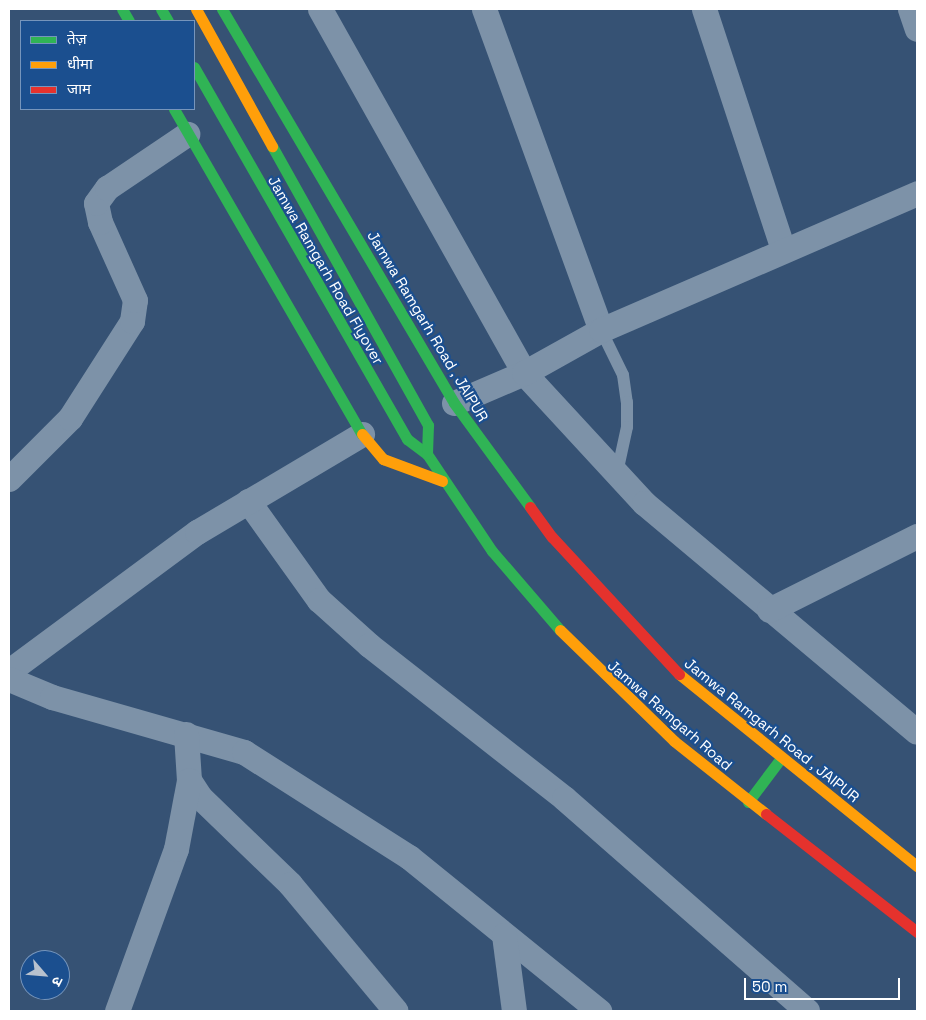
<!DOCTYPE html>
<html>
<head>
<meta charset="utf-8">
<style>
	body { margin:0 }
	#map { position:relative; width:926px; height:1020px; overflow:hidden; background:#365274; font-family:"Space Grotesk","Noto Sans Devanagari",sans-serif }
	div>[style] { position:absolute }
	.lane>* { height:12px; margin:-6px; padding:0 6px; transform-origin:6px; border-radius:6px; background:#7d92a8 }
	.street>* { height:25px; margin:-12.5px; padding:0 12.5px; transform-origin:12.5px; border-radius:12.5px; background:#7d92a8 }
	.fast>* { height:11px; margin:-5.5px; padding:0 5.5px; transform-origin:5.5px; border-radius:5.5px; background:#30b455 }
	.slow>* { height:11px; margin:-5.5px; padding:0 5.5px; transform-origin:5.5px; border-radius:5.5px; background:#ff9f0a }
	.jam>* { height:11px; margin:-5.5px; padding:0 5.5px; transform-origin:5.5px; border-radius:5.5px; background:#e5322d }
	span { translate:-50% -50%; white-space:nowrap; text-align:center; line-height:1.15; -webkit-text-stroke:4.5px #1b4f8f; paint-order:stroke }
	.street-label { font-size:15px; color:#fff }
	.frame { position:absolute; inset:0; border:10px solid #fff; pointer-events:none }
	.legend { position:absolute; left:20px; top:20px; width:175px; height:90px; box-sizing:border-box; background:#1b4f8f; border:1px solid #7695bc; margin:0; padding:6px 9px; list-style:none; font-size:15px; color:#fff }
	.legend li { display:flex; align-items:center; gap:10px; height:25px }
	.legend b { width:25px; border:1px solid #7695bc }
	.north { position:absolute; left:20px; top:950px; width:50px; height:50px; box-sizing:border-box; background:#1b4f8f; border:1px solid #7695bc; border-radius:50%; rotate:117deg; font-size:14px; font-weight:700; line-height:20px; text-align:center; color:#fff }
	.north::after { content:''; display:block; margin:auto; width:18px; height:22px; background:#b9c2ce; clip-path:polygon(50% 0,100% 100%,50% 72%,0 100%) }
	.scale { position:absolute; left:744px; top:978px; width:156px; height:22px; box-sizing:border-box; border:2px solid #fff; border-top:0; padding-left:6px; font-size:15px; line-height:18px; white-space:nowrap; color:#fff; -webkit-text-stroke:4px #1b4f8f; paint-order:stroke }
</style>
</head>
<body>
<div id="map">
	<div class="lane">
		<i style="left:601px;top:330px;width:50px;rotate:63.9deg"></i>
		<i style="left:623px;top:375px;width:27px;rotate:82deg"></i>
		<i style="left:627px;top:402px;width:25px;rotate:90deg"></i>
		<i style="left:627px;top:427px;width:47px;rotate:102.3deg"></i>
	</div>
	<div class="street">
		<i style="left:320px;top:9px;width:417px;rotate:60.7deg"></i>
		<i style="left:524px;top:373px;width:177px;rotate:47.3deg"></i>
		<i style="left:644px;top:503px;width:356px;rotate:40deg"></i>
		<i style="left:484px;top:9px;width:342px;rotate:70deg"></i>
		<i style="left:704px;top:9px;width:253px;rotate:71.8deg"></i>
		<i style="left:910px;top:9px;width:21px;rotate:71deg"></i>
		<i style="left:454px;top:403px;width:76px;rotate:-23.2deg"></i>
		<i style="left:524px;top:373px;width:88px;rotate:-29.2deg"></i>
		<i style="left:601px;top:330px;width:344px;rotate:-23.4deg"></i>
		<i style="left:9px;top:479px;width:86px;rotate:-45deg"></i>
		<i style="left:70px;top:418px;width:115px;rotate:-57.4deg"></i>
		<i style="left:132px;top:321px;width:21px;rotate:-82deg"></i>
		<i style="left:135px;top:300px;width:85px;rotate:-114.2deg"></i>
		<i style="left:100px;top:222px;width:19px;rotate:-102deg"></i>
		<i style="left:96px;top:203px;width:19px;rotate:-54deg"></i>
		<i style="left:107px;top:188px;width:97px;rotate:-34deg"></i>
		<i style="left:248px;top:501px;width:122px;rotate:54.4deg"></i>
		<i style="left:319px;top:600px;width:67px;rotate:42deg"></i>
		<i style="left:369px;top:645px;width:248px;rotate:38.1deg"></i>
		<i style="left:564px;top:798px;width:323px;rotate:41.2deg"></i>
		<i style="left:769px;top:610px;width:165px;rotate:-26.6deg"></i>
		<i style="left:9px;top:671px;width:234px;rotate:-36.5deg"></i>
		<i style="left:197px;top:532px;width:192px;rotate:-30.7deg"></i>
		<i style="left:9px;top:679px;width:47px;rotate:22.7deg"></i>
		<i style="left:52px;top:697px;width:200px;rotate:16deg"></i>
		<i style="left:244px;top:752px;width:196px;rotate:32.5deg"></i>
		<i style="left:409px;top:857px;width:245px;rotate:39deg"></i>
		<i style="left:186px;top:734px;width:46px;rotate:86.3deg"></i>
		<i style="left:189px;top:780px;width:20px;rotate:57deg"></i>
		<i style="left:200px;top:797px;width:125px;rotate:44deg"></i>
		<i style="left:290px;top:884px;width:165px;rotate:50.2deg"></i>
		<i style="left:504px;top:935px;width:77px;rotate:82.5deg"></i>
		<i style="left:117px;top:1011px;width:172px;rotate:-70deg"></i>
		<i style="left:176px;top:849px;width:70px;rotate:-79.3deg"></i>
	</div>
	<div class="fast">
		<i style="left:122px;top:9px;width:14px;rotate:60deg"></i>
		<i style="left:161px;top:9px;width:14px;rotate:60deg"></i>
		<i style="left:222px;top:9px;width:457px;rotate:59.5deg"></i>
		<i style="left:454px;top:403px;width:129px;rotate:53.8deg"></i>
		<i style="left:194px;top:67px;width:429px;rotate:60.2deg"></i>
		<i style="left:407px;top:439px;width:25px;rotate:37deg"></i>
		<i style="left:427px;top:454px;width:117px;rotate:56.2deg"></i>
		<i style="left:492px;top:551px;width:104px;rotate:49.3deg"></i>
		<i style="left:174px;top:109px;width:375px;rotate:60deg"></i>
		<i style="left:272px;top:146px;width:320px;rotate:60.8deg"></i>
		<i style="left:428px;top:425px;width:29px;rotate:92deg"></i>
		<i style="left:748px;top:802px;width:55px;rotate:-53.1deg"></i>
	</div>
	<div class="slow">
		<i style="left:196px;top:9px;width:157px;rotate:61deg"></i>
		<i style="left:362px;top:434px;width:33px;rotate:50deg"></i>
		<i style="left:383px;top:459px;width:63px;rotate:20.4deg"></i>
		<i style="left:560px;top:630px;width:159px;rotate:44.2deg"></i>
		<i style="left:674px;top:741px;width:117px;rotate:38.4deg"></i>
		<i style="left:679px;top:674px;width:306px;rotate:38.9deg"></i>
	</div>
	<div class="jam">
		<i style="left:530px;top:507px;width:37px;rotate:54deg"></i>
		<i style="left:552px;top:537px;width:187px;rotate:47.2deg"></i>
		<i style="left:766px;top:814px;width:192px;rotate:38deg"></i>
	</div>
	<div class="street-label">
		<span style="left:326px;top:270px;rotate:60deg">Jamwa Ramgarh Road Flyover</span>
		<span style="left:428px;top:326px;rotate:59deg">Jamwa Ramgarh Road , JAIPUR</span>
		<span style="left:670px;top:715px;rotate:41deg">Jamwa Ramgarh Road</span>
		<span style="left:772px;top:730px;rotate:39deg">Jamwa Ramgarh Road , JAIPUR</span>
	</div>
	<div class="frame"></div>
	<ul class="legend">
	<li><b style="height:6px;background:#30b455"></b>तेज़</li>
	<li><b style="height:6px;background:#ff9f0a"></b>धीमा</li>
	<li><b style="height:6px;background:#e5322d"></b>जाम</li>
	</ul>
	<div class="north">उ</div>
	<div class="scale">50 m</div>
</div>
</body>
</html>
